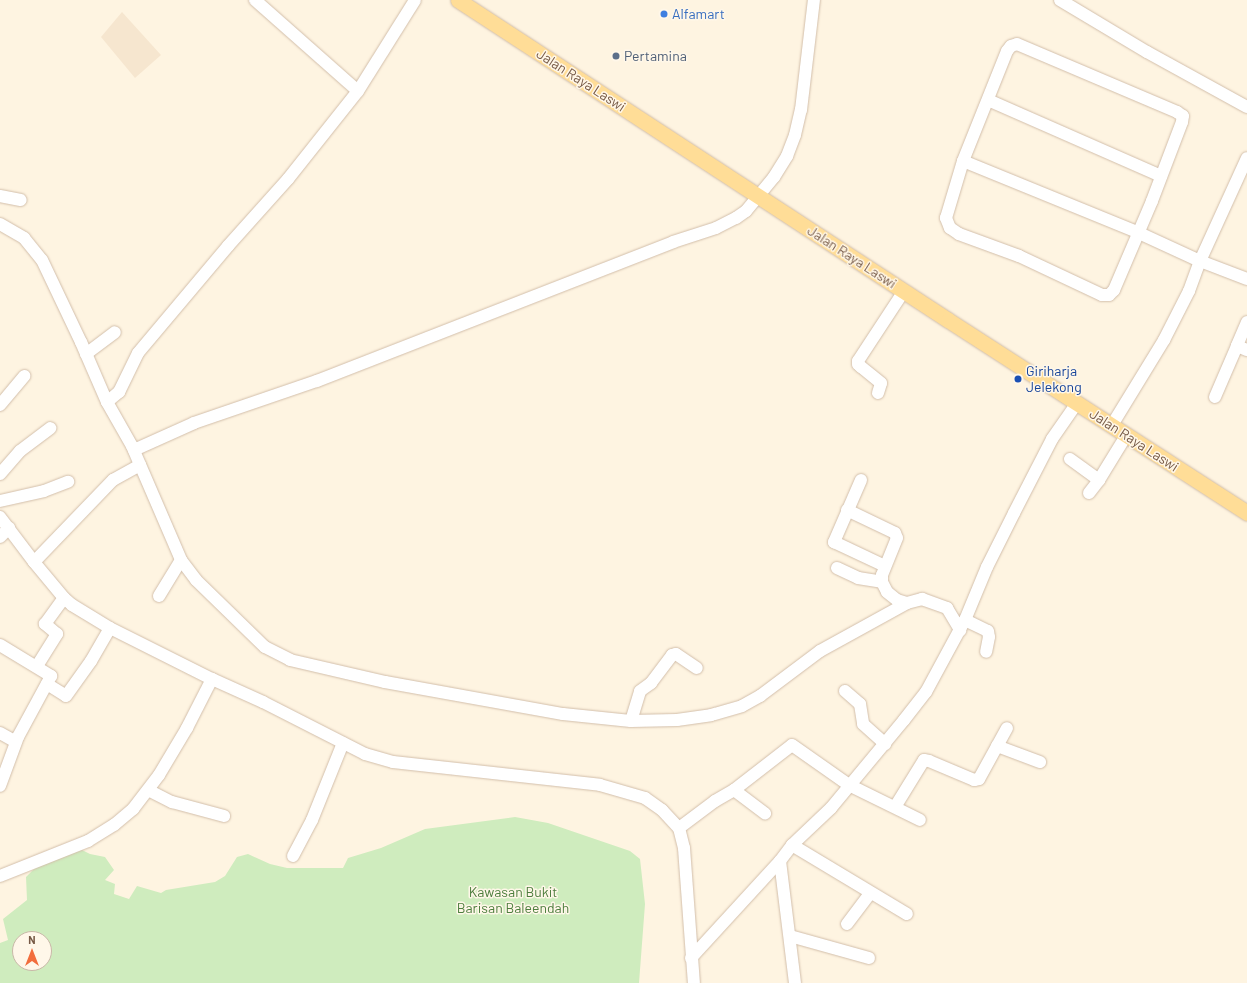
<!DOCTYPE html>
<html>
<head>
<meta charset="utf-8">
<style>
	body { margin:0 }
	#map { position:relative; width:1247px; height:983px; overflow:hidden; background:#fef4e1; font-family:Barlow,sans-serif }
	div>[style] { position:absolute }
	.residential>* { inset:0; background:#f6e6cf }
	.green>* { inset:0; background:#cfecbe }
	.roads { filter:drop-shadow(0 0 1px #d2beaa) drop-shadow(0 0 1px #d2beaa) }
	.minor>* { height:12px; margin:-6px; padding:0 6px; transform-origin:6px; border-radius:6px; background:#fff }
	.major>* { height:15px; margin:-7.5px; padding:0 7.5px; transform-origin:7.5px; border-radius:7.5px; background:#ffdd97 }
	.dots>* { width:11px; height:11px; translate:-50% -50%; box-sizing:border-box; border:2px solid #fff7e9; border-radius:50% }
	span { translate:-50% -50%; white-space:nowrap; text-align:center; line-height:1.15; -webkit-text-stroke:3px #fff7e9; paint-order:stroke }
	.shop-label { font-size:14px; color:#366cbe }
	.left { translate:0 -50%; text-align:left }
	.service-label { font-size:14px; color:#4e5e75 }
	.street-label { font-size:14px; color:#775a46 }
	.transit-label { font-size:14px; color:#164399 }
	.park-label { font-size:14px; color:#4d7e3d }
	.north { position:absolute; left:12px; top:931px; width:40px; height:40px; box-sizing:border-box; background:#fff7e9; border:1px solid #c9b8a8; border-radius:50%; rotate:0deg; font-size:11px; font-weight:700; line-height:16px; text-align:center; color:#775a46 }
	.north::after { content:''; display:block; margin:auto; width:14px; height:18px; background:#f26d3c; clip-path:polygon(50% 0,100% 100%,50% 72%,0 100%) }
</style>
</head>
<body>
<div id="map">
	<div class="residential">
		<i style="clip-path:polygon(122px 12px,161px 55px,135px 78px,101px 37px)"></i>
	</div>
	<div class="green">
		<i style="clip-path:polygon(evenodd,515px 817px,548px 823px,630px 851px,640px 859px,645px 904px,639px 983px,0 983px,0 943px,8px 940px,3px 919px,27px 900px,26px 877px,36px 867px,72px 845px,90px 854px,105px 857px,114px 870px,105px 880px,115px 884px,114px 894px,129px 899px,137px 886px,161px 893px,166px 890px,215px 882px,225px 876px,237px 857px,248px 854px,270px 864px,287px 868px,343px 868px,348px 858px,381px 848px,425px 829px,515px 817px,20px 939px,44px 939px,44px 963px,20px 963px,20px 939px)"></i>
	</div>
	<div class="roads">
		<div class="minor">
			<i style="left:255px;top:0;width:137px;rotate:41.5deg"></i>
			<i style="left:1060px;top:0;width:101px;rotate:30.9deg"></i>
			<i style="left:1147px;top:52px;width:114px;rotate:28.8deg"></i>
			<i style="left:1017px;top:44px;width:174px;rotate:23deg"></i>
			<i style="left:1177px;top:112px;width:7px;rotate:34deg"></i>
			<i style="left:1183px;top:116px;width:6px;rotate:99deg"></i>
			<i style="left:1182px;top:122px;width:85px;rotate:110.8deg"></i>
			<i style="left:1152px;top:201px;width:97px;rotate:113.1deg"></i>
			<i style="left:1114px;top:290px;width:7px;rotate:135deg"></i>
			<i style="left:1109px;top:295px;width:7px;rotate:180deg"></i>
			<i style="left:1102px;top:295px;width:92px;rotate:-154.8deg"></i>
			<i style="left:1019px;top:256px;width:64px;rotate:-159.9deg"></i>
			<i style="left:959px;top:234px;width:11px;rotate:-146deg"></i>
			<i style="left:950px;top:228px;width:11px;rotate:-112deg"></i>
			<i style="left:946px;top:218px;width:59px;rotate:-73.4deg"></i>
			<i style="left:963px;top:161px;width:118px;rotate:-68.2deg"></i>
			<i style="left:1007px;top:51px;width:6px;rotate:-51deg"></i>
			<i style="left:1011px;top:46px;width:6px;rotate:-18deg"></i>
			<i style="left:988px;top:100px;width:189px;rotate:23.7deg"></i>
			<i style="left:963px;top:161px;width:190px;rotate:22.2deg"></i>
			<i style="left:1139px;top:233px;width:67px;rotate:24.7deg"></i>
			<i style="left:1200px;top:261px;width:50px;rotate:21deg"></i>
			<i style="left:0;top:196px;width:21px;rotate:11deg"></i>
			<i style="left:0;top:224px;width:28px;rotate:30deg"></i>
			<i style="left:24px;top:238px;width:28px;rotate:51deg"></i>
			<i style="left:42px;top:260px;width:91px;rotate:64.6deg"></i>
			<i style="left:81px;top:342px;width:65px;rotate:66.6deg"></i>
			<i style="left:107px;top:402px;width:51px;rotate:60.4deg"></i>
			<i style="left:132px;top:446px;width:124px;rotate:66.7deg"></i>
			<i style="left:181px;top:560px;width:25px;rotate:53deg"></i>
			<i style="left:196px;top:580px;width:96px;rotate:44.2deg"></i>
			<i style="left:265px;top:647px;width:28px;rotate:27deg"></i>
			<i style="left:290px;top:660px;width:98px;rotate:13deg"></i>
			<i style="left:385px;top:682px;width:181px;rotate:10.2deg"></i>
			<i style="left:563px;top:714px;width:68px;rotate:5.9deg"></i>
			<i style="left:631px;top:721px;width:46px;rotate:-1.2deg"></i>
			<i style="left:677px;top:720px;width:34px;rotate:-8deg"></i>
			<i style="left:711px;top:715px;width:32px;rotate:-16deg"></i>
			<i style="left:742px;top:706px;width:21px;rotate:-29deg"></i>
			<i style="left:760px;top:696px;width:75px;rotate:-36.9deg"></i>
			<i style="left:820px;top:651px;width:99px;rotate:-28.9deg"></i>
			<i style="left:907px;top:603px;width:16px;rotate:-15deg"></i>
			<i style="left:922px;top:599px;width:27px;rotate:20deg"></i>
			<i style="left:947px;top:608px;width:26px;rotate:59deg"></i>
			<i style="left:1247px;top:322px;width:26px;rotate:113deg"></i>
			<i style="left:1237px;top:346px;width:11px;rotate:22deg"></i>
			<i style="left:86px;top:354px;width:36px;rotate:-37deg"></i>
			<i style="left:878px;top:393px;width:10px;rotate:-73deg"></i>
			<i style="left:881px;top:383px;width:26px;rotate:-141deg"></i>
			<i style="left:861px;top:367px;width:4px;rotate:-135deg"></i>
			<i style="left:858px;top:364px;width:3px;rotate:-90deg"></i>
			<i style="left:858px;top:361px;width:84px;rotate:-56.7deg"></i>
			<i style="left:1215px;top:397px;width:56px;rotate:-66.7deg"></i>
			<i style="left:107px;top:402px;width:16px;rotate:-40deg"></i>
			<i style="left:119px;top:392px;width:43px;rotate:-64deg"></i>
			<i style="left:138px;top:353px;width:140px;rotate:-49.9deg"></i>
			<i style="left:228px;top:246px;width:90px;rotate:-48.2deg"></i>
			<i style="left:288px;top:179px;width:112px;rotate:-51.5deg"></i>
			<i style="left:358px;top:91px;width:107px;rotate:-57.9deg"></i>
			<i style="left:0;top:405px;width:38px;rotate:-50deg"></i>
			<i style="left:1112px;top:425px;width:100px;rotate:-58.5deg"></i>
			<i style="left:1164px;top:340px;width:55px;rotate:-63deg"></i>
			<i style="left:1189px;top:291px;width:32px;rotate:-70deg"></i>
			<i style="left:1200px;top:261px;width:113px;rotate:-65.5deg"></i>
			<i style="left:134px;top:450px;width:66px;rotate:-24.2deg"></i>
			<i style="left:194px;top:423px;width:130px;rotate:-18.9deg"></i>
			<i style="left:317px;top:381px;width:382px;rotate:-21.3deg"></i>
			<i style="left:673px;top:242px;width:45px;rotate:-18deg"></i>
			<i style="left:716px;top:228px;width:22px;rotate:-27deg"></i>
			<i style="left:736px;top:218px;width:12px;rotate:-35deg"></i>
			<i style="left:746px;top:211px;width:44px;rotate:-50.5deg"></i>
			<i style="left:774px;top:177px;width:25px;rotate:-58deg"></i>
			<i style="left:787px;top:156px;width:22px;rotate:-69deg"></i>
			<i style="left:795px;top:135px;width:26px;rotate:-77deg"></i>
			<i style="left:801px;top:110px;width:111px;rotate:-83.3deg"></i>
			<i style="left:1070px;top:459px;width:36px;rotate:36deg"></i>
			<i style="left:1099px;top:480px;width:52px;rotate:-58.5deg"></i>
			<i style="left:0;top:474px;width:30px;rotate:-49deg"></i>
			<i style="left:20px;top:451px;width:38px;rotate:-37deg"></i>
			<i style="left:861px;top:480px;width:68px;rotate:113.5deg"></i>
			<i style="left:834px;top:542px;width:56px;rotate:25.2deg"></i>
			<i style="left:1089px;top:493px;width:16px;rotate:-52deg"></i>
			<i style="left:0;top:501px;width:45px;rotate:-12.8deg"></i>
			<i style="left:44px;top:491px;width:26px;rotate:-21deg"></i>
			<i style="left:847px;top:510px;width:53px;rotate:25.6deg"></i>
			<i style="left:895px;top:533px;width:5px;rotate:68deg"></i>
			<i style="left:897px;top:538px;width:40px;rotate:112deg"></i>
			<i style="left:882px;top:575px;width:7px;rotate:90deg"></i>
			<i style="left:882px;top:582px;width:11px;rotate:63deg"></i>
			<i style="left:887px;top:592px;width:13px;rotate:39deg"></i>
			<i style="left:897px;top:600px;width:10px;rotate:17deg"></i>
			<i style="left:0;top:517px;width:56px;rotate:52.9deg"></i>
			<i style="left:34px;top:562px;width:47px;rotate:50.2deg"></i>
			<i style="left:64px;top:598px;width:11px;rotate:41deg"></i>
			<i style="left:72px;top:605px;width:44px;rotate:31.2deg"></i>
			<i style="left:110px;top:628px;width:114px;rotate:26.6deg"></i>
			<i style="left:212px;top:679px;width:56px;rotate:24.3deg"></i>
			<i style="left:263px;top:702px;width:114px;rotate:27deg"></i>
			<i style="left:365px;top:754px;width:29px;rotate:16deg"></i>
			<i style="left:393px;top:762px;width:208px;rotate:6.3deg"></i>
			<i style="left:600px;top:785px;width:47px;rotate:16.1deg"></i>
			<i style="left:645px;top:798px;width:21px;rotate:35deg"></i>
			<i style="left:662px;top:810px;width:25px;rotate:47deg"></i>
			<i style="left:679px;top:828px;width:21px;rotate:76deg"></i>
			<i style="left:684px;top:848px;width:135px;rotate:85.8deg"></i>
			<i style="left:0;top:537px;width:13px;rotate:-45deg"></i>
			<i style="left:34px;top:562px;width:114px;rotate:-46.1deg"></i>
			<i style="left:113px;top:480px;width:31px;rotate:-29deg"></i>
			<i style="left:837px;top:568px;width:23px;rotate:25deg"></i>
			<i style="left:858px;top:578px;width:24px;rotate:9deg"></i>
			<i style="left:159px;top:596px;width:42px;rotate:-58.6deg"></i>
			<i style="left:965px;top:620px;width:25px;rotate:26deg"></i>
			<i style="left:988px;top:631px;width:6px;rotate:81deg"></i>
			<i style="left:989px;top:637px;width:15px;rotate:101deg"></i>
			<i style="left:0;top:645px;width:60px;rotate:31.3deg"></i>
			<i style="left:51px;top:676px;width:69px;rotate:118.4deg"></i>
			<i style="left:18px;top:737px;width:52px;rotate:110.2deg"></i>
			<i style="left:37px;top:666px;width:38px;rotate:-58deg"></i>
			<i style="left:57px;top:634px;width:16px;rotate:-140deg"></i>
			<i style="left:45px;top:624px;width:32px;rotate:-54deg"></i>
			<i style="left:47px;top:684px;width:22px;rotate:32deg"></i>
			<i style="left:66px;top:696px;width:43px;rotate:-54.5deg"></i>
			<i style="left:91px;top:661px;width:38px;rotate:-60deg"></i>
			<i style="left:845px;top:691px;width:20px;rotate:41deg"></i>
			<i style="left:860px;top:704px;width:20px;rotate:81deg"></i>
			<i style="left:863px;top:724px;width:30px;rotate:42deg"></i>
			<i style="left:631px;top:721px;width:31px;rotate:-73deg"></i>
			<i style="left:640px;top:691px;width:14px;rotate:-36deg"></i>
			<i style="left:651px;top:683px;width:35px;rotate:-53deg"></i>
			<i style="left:672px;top:655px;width:4px;rotate:-14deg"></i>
			<i style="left:676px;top:654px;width:25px;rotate:34deg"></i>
			<i style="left:0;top:733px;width:18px;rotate:29deg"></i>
			<i style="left:997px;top:746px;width:46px;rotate:20.4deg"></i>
			<i style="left:148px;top:790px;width:27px;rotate:27deg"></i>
			<i style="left:172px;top:802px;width:54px;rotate:15.1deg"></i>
			<i style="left:734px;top:790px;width:39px;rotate:37deg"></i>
			<i style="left:895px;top:807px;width:55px;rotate:-58.3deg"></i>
			<i style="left:924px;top:760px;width:5px;rotate:11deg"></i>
			<i style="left:929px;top:761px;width:49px;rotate:22.9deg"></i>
			<i style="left:974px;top:780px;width:5px;rotate:-11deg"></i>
			<i style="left:979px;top:779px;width:58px;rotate:-61.2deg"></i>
			<i style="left:679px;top:828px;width:45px;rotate:-36.9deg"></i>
			<i style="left:715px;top:801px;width:22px;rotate:-30deg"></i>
			<i style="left:734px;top:790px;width:73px;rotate:-37.8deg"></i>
			<i style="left:792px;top:745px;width:70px;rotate:35.1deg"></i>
			<i style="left:849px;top:785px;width:79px;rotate:26.2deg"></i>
			<i style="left:792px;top:845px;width:134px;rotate:31deg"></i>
			<i style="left:293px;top:856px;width:41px;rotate:-62.2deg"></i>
			<i style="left:312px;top:820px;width:83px;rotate:-68.1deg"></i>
			<i style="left:780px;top:861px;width:123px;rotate:83deg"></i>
			<i style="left:0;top:876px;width:95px;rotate:-21.7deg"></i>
			<i style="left:88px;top:841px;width:31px;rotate:-32deg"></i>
			<i style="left:114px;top:825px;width:25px;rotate:-40deg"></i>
			<i style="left:133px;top:809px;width:43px;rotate:-52.6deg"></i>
			<i style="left:159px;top:775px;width:55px;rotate:-59.2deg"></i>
			<i style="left:187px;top:728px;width:55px;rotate:-63deg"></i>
			<i style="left:847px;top:924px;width:39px;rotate:-53deg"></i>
			<i style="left:790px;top:936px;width:82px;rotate:15.6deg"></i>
			<i style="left:691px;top:958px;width:132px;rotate:-47.5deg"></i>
			<i style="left:780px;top:861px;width:20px;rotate:-53deg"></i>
			<i style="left:792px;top:845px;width:54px;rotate:-43.5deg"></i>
			<i style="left:831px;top:808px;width:114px;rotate:-50.3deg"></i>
			<i style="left:904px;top:720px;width:36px;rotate:-52deg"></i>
			<i style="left:926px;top:692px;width:82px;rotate:-61.6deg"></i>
			<i style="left:965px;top:620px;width:57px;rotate:-67.5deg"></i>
			<i style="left:987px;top:567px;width:60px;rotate:-63.4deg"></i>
			<i style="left:1014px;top:513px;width:83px;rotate:-62.8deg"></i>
			<i style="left:1052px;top:439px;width:44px;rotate:-55.2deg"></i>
		</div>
		<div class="major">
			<i style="left:458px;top:0;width:585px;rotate:33.15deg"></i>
			<i style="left:948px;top:320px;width:356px;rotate:32.8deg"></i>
		</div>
	</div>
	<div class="dots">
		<i style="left:664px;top:14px;background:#3f7fe0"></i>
		<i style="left:616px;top:56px;background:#5c6f8a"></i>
		<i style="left:1018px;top:379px;background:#1a4fb4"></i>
	</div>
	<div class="shop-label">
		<span class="left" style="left:672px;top:14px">Alfamart</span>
	</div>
	<div class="service-label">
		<span class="left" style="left:624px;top:56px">Pertamina</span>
	</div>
	<div class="street-label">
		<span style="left:581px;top:80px;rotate:33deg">Jalan Raya Laswi</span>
		<span style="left:852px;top:257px;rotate:33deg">Jalan Raya Laswi</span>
		<span style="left:1134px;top:440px;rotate:33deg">Jalan Raya Laswi</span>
	</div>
	<div class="transit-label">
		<span class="left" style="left:1026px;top:379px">Giriharja<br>Jelekong</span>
	</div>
	<div class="park-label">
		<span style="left:513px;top:900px">Kawasan Bukit<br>Barisan Baleendah</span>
	</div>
	<div class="north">N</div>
</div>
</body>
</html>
